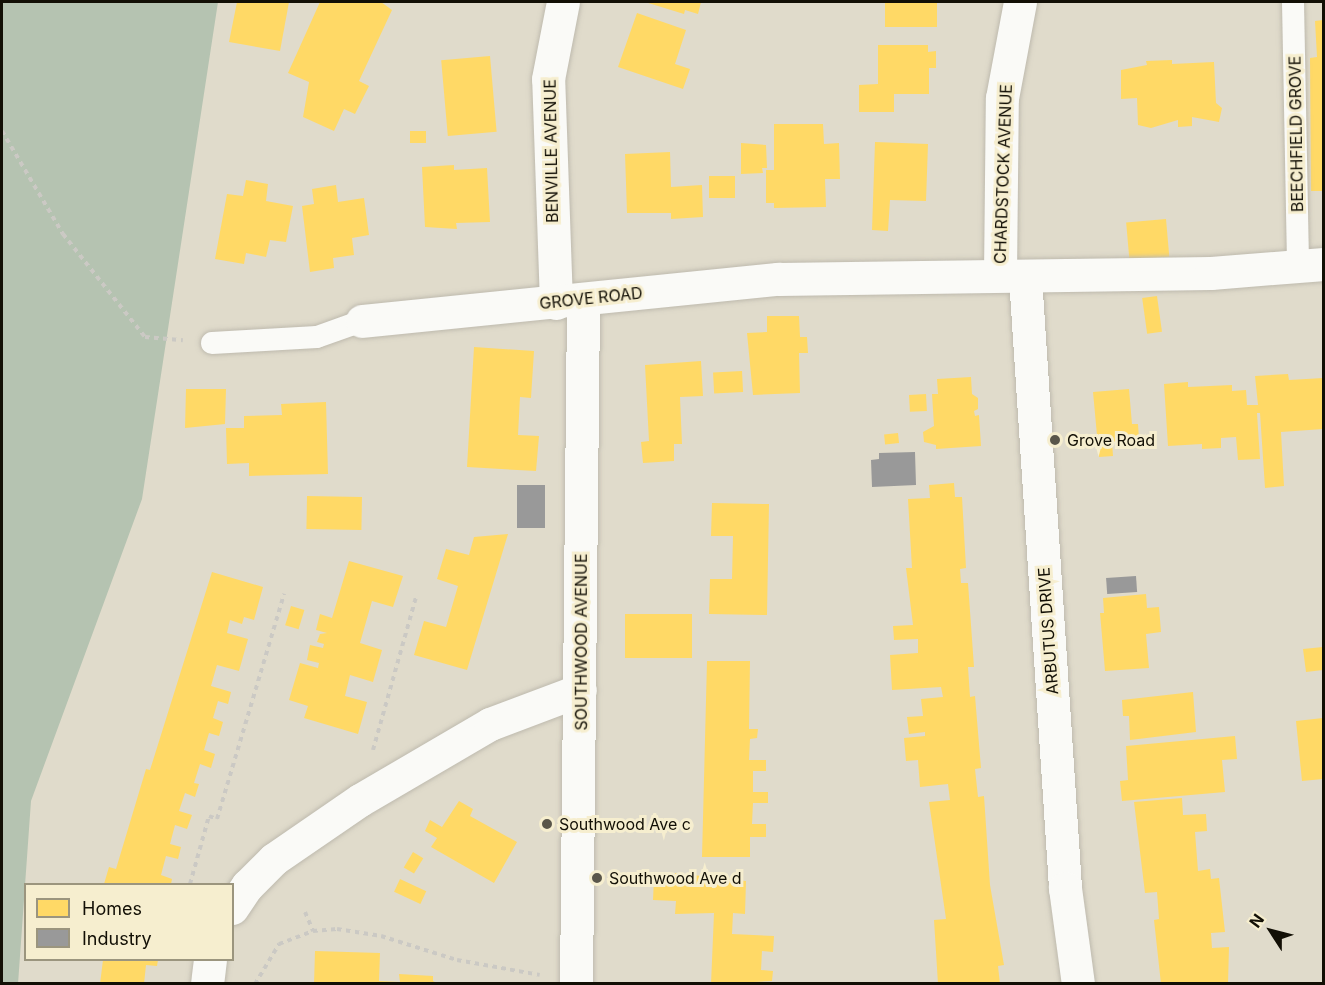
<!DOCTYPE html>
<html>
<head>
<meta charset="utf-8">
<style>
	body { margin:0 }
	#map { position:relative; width:1325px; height:985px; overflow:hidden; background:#e0dbcb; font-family:Inter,sans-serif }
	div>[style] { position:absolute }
	.forest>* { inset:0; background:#b5c3b1 }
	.homes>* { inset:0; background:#ffd966; transform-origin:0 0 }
	.industry>* { inset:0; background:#999; transform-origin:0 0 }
	.path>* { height:4px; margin-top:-2px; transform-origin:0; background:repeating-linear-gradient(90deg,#cbc9c4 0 4.5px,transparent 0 9px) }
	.roads { filter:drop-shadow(0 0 2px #bebaae) drop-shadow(0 0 2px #bebaae) }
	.lane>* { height:22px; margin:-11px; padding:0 11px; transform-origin:11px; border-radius:11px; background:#fafaf7 }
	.street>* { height:33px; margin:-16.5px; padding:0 16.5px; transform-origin:16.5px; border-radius:16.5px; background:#fafaf7 }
	.dots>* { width:16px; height:16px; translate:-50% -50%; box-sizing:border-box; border:3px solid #f6eecf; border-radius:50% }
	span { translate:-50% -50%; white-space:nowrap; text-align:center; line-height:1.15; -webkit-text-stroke:6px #f6eecf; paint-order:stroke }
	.street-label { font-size:16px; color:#120f05 }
	.poi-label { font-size:16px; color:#120f05 }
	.left { translate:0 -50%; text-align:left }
	.frame { position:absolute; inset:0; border:3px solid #120f05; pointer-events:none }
	.legend { position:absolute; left:24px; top:883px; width:210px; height:78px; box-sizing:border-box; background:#f6eecf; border:2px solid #9b957e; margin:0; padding:8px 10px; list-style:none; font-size:18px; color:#120f05 }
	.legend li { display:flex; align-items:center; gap:12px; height:30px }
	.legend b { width:30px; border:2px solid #9b957e }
	.north { position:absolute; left:1241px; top:901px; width:60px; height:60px; -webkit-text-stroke:4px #f6eecf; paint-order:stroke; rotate:306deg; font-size:16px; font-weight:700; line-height:24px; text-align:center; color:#120f05 }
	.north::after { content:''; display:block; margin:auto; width:21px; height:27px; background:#120f05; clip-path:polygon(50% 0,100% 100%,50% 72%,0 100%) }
</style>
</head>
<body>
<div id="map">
	<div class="forest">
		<i style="clip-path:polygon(2px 2px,218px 2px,142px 499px,31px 801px,18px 984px,2px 983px)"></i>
	</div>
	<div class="homes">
		<i style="clip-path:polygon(237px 2px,289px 2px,280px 51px,229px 42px)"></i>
		<i style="clip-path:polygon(320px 2px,381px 2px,392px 10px,359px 81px,369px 86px,355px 114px,344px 109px,334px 131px,303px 117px,309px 82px,288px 73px)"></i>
		<i style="clip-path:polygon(645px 2px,701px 2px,698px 14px,685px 10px,684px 14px)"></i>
		<i style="left:885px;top:2px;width:52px;height:25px"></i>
		<i style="clip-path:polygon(637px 13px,686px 30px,675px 64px,690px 69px,683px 89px,618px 67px)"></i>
		<i style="clip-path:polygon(1323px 20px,1323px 191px,1311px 191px,1310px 58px,1317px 57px,1315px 21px)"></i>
		<i style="clip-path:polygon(878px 45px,928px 45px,928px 52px,936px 51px,936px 68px,929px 68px,929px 94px,894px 94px,894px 112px,859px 112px,859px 85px,878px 84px)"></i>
		<i style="left:490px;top:56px;width:76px;height:49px;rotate:85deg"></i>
		<i style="clip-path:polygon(1172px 60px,1172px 64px,1214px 62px,1216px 103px,1222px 108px,1219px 122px,1192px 117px,1192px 126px,1178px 127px,1178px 120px,1151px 128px,1138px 125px,1137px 98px,1121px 99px,1121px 70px,1147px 65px,1146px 61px)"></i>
		<i style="clip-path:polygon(774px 124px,823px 124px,824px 144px,839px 143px,840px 179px,825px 179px,826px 207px,774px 208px,774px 203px,766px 203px,766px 170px,774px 170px)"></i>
		<i style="left:410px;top:131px;width:16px;height:12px"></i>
		<i style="clip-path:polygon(875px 142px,928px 144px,926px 201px,890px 200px,888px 231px,872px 230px)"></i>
		<i style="clip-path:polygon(741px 143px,766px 145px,767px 168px,762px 168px,763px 173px,741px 174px)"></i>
		<i style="clip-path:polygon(670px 152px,671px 187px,702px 185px,703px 217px,671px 219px,671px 213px,627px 213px,625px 154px)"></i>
		<i style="clip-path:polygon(454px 165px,454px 170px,487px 168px,490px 222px,456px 223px,457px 229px,425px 227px,422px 167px)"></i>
		<i style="left:709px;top:176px;width:26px;height:22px"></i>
		<i style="clip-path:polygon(246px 180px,268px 184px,266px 201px,293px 206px,286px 242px,270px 240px,266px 257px,246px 253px,244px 264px,215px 259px,227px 194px,243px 196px)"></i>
		<i style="clip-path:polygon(336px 185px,338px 202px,364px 198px,369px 235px,352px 238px,354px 255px,333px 258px,334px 268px,310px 272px,302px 206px,314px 204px,312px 189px)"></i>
		<i style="left:1166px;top:219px;width:38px;height:40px;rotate:85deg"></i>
		<i style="left:1157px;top:296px;width:36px;height:15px;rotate:82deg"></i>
		<i style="clip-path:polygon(767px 316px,799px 316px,800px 337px,807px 337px,808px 353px,799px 353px,800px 393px,753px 395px,747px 333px,767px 332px)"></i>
		<i style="clip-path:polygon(474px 347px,534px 351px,531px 398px,520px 397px,518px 435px,539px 436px,536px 471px,467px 467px)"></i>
		<i style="clip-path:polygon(701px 361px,703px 396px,680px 397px,682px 444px,674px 444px,674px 461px,643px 463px,641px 442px,649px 441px,645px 365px)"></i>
		<i style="left:742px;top:371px;width:21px;height:29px;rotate:87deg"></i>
		<i style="clip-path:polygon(1288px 374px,1289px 380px,1323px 378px,1323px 429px,1281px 432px,1284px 486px,1265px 488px,1260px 413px,1257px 413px,1260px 459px,1238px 460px,1236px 437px,1221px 438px,1221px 448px,1202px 449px,1202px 444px,1168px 446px,1164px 384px,1188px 382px,1188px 387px,1232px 385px,1232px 391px,1246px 390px,1247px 405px,1258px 405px,1255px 376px)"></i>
		<i style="clip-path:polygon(971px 377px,972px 394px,978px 398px,978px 409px,974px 411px,975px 416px,979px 415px,981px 446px,936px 449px,936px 445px,924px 442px,923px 432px,934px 426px,932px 394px,938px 394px,937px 379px)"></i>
		<i style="clip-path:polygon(186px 389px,226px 389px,225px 424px,185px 428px)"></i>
		<i style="clip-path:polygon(1129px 389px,1132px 424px,1138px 424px,1139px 439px,1112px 442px,1113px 456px,1099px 457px,1093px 392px)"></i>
		<i style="left:926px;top:394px;width:17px;height:17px;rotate:87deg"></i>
		<i style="clip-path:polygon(326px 402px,328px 474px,249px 476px,249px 463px,227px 464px,226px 428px,244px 428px,244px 416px,282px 415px,281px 404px)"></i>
		<i style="left:898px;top:433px;width:10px;height:14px;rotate:84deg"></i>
		<i style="clip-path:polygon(954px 483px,955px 497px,962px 497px,966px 568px,960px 569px,961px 583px,968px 583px,974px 667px,968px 667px,970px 697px,975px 696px,981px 768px,975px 769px,978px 797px,984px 796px,990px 885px,1004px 965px,998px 966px,1000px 984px,938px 984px,934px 920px,946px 919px,929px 802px,950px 800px,948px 784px,920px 787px,918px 760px,906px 761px,904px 738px,925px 736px,925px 732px,909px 734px,907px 717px,923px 716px,921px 699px,943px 697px,941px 687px,892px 690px,890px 655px,918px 653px,918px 639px,894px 640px,893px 626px,913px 625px,906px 568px,912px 568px,908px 499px,930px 498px,929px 485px)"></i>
		<i style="left:307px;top:496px;width:55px;height:33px;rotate:1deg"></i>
		<i style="clip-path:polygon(712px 503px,769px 504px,767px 615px,709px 614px,710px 579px,732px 579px,733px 536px,711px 536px)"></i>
		<i style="clip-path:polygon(508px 534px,467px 670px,414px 655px,424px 621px,446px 627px,458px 586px,437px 579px,446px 549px,469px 555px,474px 537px)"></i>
		<i style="clip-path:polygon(349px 561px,403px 576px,393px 607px,372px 601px,360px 643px,382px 650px,373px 682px,350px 675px,345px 696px,367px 702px,358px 734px,304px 718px,308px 706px,289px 700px,300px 663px,318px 668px,319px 663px,307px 660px,310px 645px,323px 648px,324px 644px,317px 642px,320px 634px,327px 633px,316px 630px,320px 614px,332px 618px)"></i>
		<i style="clip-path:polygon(212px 572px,263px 587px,254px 620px,244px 617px,242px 624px,230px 620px,227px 633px,248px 639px,239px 671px,217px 665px,211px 686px,231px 692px,228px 704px,218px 701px,213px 718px,223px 722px,219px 736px,209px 733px,204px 750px,215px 754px,211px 768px,200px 764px,194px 783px,199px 784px,195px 797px,185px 793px,179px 811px,192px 815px,187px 829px,175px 825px,170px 844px,181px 847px,178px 859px,166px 856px,161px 875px,172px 879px,171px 884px,104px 884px,109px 867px,116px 869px,146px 769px,150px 770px)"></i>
		<i style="clip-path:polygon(1146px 594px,1147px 608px,1159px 607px,1161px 632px,1146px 634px,1149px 668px,1105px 671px,1100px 613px,1104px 613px,1103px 598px)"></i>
		<i style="left:291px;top:606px;width:14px;height:20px;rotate:17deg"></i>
		<i style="left:625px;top:614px;width:67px;height:44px"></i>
		<i style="clip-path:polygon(1323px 647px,1323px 670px,1306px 672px,1303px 649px)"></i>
		<i style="clip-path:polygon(707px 661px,750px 661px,749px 729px,758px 729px,757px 738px,750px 739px,749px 760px,766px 760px,766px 771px,753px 771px,753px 792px,768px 792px,768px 803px,753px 803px,752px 824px,766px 824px,766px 837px,750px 837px,750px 857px,702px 857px)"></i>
		<i style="clip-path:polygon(1193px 692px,1196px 732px,1130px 740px,1129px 716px,1123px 716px,1122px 700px)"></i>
		<i style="clip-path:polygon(1323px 718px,1323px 779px,1302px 781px,1296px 721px)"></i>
		<i style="clip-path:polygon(1235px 736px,1237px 759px,1222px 760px,1225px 792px,1122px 801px,1120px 781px,1128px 780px,1126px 746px)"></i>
		<i style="clip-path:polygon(1182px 798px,1183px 815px,1206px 814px,1207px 831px,1195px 832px,1198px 871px,1210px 869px,1211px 879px,1219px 878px,1225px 932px,1211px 933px,1212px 948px,1229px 947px,1228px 984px,1161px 984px,1154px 920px,1159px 919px,1157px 892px,1145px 893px,1134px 802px)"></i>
		<i style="clip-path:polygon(459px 801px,473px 809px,470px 816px,517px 842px,494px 883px,431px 847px,437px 838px,425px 831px,430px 820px,442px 827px)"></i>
		<i style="left:413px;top:852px;width:12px;height:18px;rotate:31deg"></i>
		<i style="clip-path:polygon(675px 873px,746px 881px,745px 914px,733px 913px,732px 934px,774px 936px,773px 952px,762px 951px,761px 970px,773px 971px,772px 981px,711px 984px,714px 913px,675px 914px,676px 901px,653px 900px,654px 878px,675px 878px)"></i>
		<i style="left:400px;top:879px;width:29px;height:14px;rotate:25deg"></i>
		<i style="clip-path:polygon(315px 951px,380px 953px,379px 981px,400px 982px,399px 974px,433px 976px,433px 981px,439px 984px,314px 984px)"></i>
		<i style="clip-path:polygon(103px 960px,158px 960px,157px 966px,146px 965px,144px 984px,100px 984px)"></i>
	</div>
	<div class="industry">
		<i style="clip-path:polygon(915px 452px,916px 485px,872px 487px,871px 460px,879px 459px,879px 453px)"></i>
		<i style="left:517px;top:485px;width:28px;height:43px"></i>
		<i style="left:1136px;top:576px;width:16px;height:30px;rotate:86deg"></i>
	</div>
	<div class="path">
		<i style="left:2px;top:131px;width:120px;rotate:59.4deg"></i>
		<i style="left:63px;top:234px;width:132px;rotate:51.5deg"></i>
		<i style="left:145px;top:337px;width:38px;rotate:5deg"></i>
		<i style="left:373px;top:750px;width:159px;rotate:-74.3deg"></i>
		<i style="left:190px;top:884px;width:71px;rotate:-74.4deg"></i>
		<i style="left:209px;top:816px;width:9px;rotate:21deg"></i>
		<i style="left:217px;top:819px;width:235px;rotate:-73.4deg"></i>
		<i style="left:305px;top:912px;width:21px;rotate:67deg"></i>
		<i style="left:255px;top:984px;width:47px;rotate:-59deg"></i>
		<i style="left:279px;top:944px;width:36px;rotate:-21deg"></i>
		<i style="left:313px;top:931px;width:24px;rotate:-5deg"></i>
		<i style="left:337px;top:929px;width:45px;rotate:9deg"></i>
		<i style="left:381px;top:936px;width:80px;rotate:17.5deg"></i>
		<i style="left:457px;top:960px;width:84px;rotate:10.2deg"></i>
	</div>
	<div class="roads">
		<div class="lane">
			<i style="left:1293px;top:2px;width:265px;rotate:88.9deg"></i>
			<i style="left:212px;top:343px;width:105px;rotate:-3.3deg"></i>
			<i style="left:317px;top:337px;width:48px;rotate:-19.6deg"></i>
		</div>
		<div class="street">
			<i style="left:1000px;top:275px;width:177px;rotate:-89.4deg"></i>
			<i style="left:1002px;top:98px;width:98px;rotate:-79.4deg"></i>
			<i style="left:1025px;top:277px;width:612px;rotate:86.25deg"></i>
			<i style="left:1065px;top:888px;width:97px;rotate:82.3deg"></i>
			<i style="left:556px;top:303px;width:224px;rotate:-92deg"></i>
			<i style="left:548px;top:79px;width:78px;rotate:-79deg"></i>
			<i style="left:362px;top:321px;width:418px;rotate:-5.8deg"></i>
			<i style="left:778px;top:279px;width:433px;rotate:-0.8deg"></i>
			<i style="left:1211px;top:273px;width:113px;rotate:-4.6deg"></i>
			<i style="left:232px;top:908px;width:27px;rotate:-56deg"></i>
			<i style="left:247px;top:886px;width:38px;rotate:-45deg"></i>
			<i style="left:274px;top:859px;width:104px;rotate:-34.5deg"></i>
			<i style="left:360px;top:800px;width:151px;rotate:-30.3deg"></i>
			<i style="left:490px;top:724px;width:96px;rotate:-20.7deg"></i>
			<i style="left:207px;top:984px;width:24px;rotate:-83deg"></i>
			<i style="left:576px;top:984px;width:683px;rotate:-89.41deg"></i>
		</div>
	</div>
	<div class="dots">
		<i style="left:1055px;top:440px;background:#5a564a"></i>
		<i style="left:547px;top:824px;background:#5a564a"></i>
		<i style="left:597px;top:878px;background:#5a564a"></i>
	</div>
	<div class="street-label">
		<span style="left:1296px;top:134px;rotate:-91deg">BEECHFIELD GROVE</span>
		<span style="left:551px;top:151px;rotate:-91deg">BENVILLE AVENUE</span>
		<span style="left:1003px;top:174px;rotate:-88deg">CHARDSTOCK AVENUE</span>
		<span style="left:591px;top:298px;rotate:-6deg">GROVE ROAD</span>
		<span style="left:1048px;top:631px;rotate:-94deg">ARBUTUS DRIVE</span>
		<span style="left:581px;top:642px;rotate:-90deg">SOUTHWOOD AVENUE</span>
	</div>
	<div class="poi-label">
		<span class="left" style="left:1067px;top:440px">Grove Road</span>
		<span class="left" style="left:559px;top:824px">Southwood Ave c</span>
		<span class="left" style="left:609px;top:878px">Southwood Ave d</span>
	</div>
	<div class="frame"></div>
	<ul class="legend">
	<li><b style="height:16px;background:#ffd966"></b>Homes</li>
	<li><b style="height:16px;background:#999"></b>Industry</li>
	</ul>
	<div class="north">N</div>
</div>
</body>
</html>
